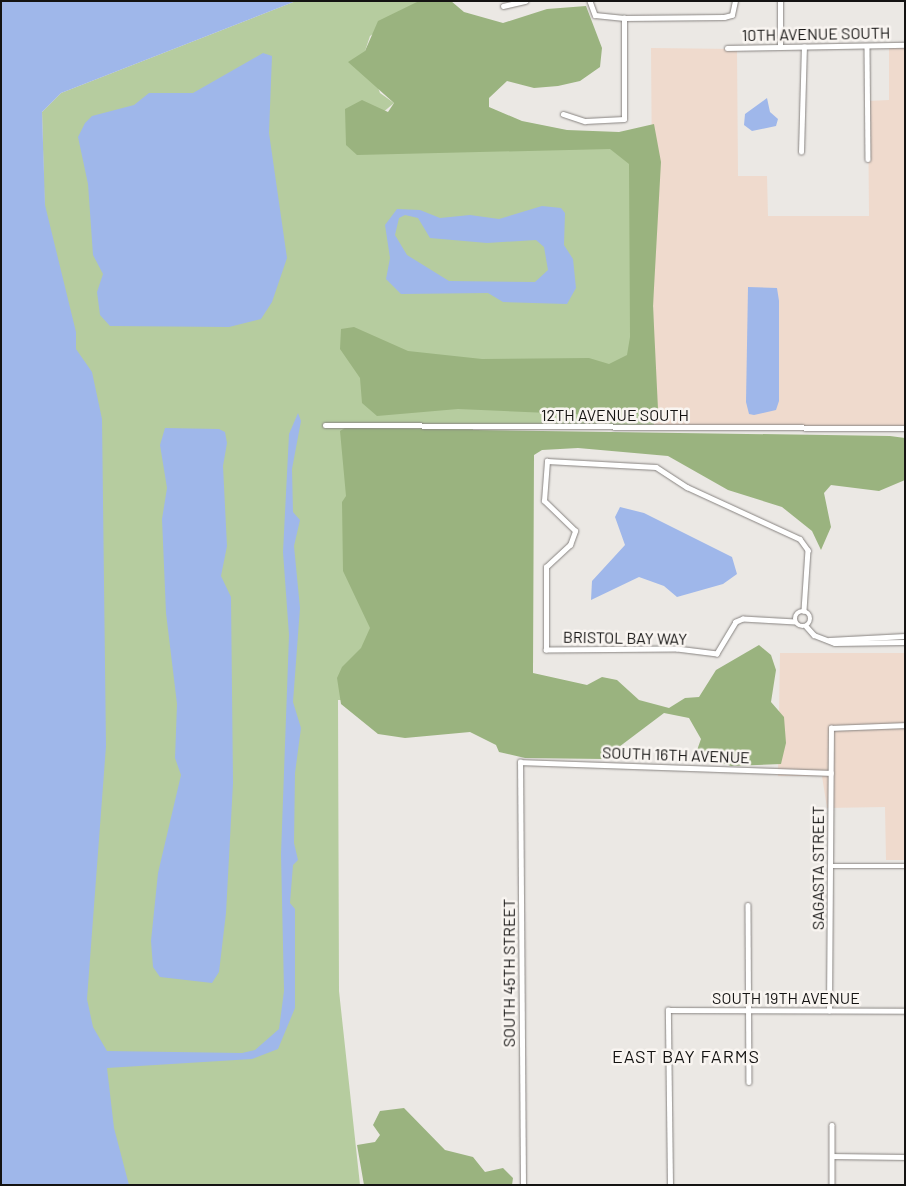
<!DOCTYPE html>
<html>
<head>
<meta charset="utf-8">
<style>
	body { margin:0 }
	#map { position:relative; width:906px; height:1186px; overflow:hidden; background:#ebe8e4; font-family:Barlow,sans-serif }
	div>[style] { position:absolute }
	.industrial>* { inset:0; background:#efdacd }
	.green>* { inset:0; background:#b6cc9f }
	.forest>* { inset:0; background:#9ab37f }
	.water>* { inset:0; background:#9fb7ea }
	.roads { filter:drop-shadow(0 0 1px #878380) drop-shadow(0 0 1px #878380) }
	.street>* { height:4.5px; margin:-2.25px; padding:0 2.25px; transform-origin:2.25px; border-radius:2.25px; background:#fff }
	.street>.ring { margin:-2.25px; padding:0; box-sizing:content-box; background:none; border:4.5px solid #fff; border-radius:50% }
	span { translate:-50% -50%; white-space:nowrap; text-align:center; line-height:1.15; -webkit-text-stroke:5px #f9f5f1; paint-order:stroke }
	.street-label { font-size:16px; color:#141312 }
	.neighbourhood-label { font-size:18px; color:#141312; letter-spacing:1px }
	.frame { position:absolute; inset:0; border:2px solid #141312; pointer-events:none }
</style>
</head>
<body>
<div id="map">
	<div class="industrial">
		<i style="clip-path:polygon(889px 47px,905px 47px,905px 426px,654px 428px,651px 48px,737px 49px,738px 176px,767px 176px,768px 216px,869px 216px,868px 101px,889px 100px)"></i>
		<i style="clip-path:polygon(780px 653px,905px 653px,905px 860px,886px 860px,885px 807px,827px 808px,822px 776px,778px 776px)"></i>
	</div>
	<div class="green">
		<i style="clip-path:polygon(296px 1px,419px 1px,370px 36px,365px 51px,380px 93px,394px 103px,362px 130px,652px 135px,654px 428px,473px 428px,472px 701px,338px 700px,339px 991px,360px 1185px,71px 1185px,42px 112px,61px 93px)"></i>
	</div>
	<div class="forest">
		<i style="clip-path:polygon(419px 1px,451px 1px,464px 12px,503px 23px,547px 9px,586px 6px,602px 48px,600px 67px,580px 81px,558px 86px,534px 88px,507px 81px,489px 98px,489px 107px,522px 121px,567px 130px,619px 132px,654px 124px,661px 162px,653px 306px,658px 409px,645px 416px,624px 411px,595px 415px,458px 409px,377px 416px,362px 403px,360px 378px,340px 349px,341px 329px,354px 327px,408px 351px,482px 359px,589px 358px,609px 364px,627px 355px,630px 337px,629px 164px,610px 149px,357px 155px,346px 145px,345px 109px,362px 100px,388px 112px,394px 103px,348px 62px,365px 51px,378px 21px)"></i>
		<i style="clip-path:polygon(345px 428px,890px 436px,905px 438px,905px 480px,879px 491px,831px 485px,824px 493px,831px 527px,821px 550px,812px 531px,782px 507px,728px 490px,668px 456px,578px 448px,542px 450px,534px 455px,533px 673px,587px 685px,602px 677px,617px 680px,639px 700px,669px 708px,685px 698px,699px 697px,716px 670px,759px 645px,771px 655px,776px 670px,771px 702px,784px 717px,786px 743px,781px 764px,731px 766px,696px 753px,701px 739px,689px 718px,664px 713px,603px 759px,525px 758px,499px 752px,496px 745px,470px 732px,405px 738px,378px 734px,341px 704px,337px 678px,342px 667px,361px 648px,370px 628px,343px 571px,342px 502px,346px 496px,340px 431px)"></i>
		<i style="clip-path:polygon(404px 1108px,445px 1150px,473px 1157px,485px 1172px,503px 1168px,513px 1178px,512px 1185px,364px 1185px,357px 1145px,375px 1142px,380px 1135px,373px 1125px,380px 1111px)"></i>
	</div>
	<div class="water">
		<i style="clip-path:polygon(1px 1px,296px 1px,61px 93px,42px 112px,45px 205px,76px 332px,76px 349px,92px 372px,102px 419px,106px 746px,87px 999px,93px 1027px,107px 1051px,242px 1053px,255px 1050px,279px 1029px,284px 991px,281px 854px,289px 635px,283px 552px,289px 434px,298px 413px,301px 421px,292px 469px,293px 512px,300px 520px,294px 546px,300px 608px,293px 702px,301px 728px,295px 773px,294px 843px,298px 860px,293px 865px,290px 903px,295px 909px,295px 1008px,278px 1049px,252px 1059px,107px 1068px,114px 1128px,129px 1185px,1px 1185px)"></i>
		<i style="clip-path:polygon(263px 53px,272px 56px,269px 133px,287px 258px,272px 302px,261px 319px,229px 327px,110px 326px,100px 315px,97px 292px,103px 274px,93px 255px,88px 184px,78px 137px,85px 123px,92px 116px,134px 105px,149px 93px,193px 93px)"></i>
		<i style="clip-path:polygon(767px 98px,770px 112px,778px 119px,776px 126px,752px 131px,744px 125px,745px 114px)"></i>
		<i style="clip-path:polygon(evenodd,542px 206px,561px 208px,565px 213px,564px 245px,573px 259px,576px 288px,567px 304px,503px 302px,488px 293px,401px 294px,386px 279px,390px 258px,385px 225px,397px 209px,420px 210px,440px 218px,470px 215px,499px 219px,542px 206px,405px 215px,418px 218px,430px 238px,487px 243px,536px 240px,544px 247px,548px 270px,535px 282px,449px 281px,407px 255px,395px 235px,399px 218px,405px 215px)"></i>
		<i style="clip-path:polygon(748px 287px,777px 288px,779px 301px,779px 401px,776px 410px,754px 415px,749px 414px,746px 402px)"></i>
		<i style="clip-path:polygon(165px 428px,219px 429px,225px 432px,227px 443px,223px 466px,227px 546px,221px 576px,231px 597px,233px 783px,226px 913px,219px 972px,212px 983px,160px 977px,153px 967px,151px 941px,158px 873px,181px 775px,175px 758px,177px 704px,166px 613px,162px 519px,167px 488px,160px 445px)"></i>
		<i style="clip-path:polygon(620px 507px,644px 513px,732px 557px,737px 574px,723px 584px,677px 597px,664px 586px,639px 577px,591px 600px,592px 581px,625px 545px,615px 517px)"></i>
	</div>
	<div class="roads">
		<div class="street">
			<i style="left:590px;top:1px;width:15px;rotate:70deg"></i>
			<i style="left:595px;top:15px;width:29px;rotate:6deg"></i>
			<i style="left:624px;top:18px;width:100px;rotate:-0.6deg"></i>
			<i style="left:724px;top:17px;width:8px;rotate:-14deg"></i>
			<i style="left:732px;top:15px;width:14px;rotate:-78deg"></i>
			<i style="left:503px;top:6px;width:23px;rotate:-13deg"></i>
			<i style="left:867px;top:46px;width:113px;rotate:89.5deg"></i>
			<i style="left:780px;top:47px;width:46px;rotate:-90deg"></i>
			<i style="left:727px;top:48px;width:178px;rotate:-1deg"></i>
			<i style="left:563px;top:114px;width:23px;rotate:18deg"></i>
			<i style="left:585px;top:121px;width:39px;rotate:-3deg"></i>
			<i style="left:624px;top:119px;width:101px;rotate:-90deg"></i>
			<i style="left:801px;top:152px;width:105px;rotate:-88.4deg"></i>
			<i style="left:325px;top:425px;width:580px;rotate:0.3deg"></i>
			<i class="ring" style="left:795px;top:611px;width:11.5px;height:11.5px"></i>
			<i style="left:795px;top:622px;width:52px;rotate:-176.7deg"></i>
			<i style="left:743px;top:619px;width:8px;rotate:157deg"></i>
			<i style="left:736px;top:622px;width:37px;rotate:121deg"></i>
			<i style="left:717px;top:654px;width:40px;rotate:-172.9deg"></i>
			<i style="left:677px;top:649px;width:131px;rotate:179.6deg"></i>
			<i style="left:546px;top:650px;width:83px;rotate:-90deg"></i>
			<i style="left:546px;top:567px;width:33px;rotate:-43deg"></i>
			<i style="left:570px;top:545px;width:15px;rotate:-70deg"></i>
			<i style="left:575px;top:531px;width:43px;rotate:-135.9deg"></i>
			<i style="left:544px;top:501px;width:40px;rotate:-85.7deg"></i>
			<i style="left:547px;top:461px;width:109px;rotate:3.2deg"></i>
			<i style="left:656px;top:467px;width:37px;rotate:33deg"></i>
			<i style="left:687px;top:487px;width:124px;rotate:24.7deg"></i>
			<i style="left:800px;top:539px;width:14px;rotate:54deg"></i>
			<i style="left:808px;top:550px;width:61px;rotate:93.8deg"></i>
			<i style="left:806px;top:626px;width:12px;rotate:48deg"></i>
			<i style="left:814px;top:635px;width:22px;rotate:21deg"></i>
			<i style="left:835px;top:643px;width:70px;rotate:-0.8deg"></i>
			<i style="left:829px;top:640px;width:76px;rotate:-3deg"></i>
			<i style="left:830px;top:866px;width:75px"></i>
			<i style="left:748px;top:905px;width:177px;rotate:89.7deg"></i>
			<i style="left:829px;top:1011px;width:283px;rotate:-89.6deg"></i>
			<i style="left:831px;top:728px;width:74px;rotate:-2.3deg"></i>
			<i style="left:832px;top:1125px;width:60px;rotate:90deg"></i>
			<i style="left:832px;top:1156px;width:73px;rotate:0.8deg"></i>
			<i style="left:523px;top:1185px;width:423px;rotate:-90.4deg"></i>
			<i style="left:520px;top:762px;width:311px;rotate:2deg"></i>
			<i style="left:670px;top:1185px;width:175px;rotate:-90.7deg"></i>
			<i style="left:668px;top:1010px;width:237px;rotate:0.2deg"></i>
		</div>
	</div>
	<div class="street-label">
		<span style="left:816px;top:34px;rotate:-1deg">10TH AVENUE SOUTH</span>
		<span style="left:615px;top:415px">12TH AVENUE SOUTH</span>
		<span style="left:625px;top:638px;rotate:1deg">BRISTOL BAY WAY</span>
		<span style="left:676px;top:755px;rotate:2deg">SOUTH 16TH AVENUE</span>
		<span style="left:818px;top:868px;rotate:-90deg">SAGASTA STREET</span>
		<span style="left:509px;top:973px;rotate:-90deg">SOUTH 45TH STREET</span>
		<span style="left:786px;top:998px">SOUTH 19TH AVENUE</span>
	</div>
	<div class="neighbourhood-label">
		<span style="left:686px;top:1056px">EAST BAY FARMS</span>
	</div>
	<div class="frame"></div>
</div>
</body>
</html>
